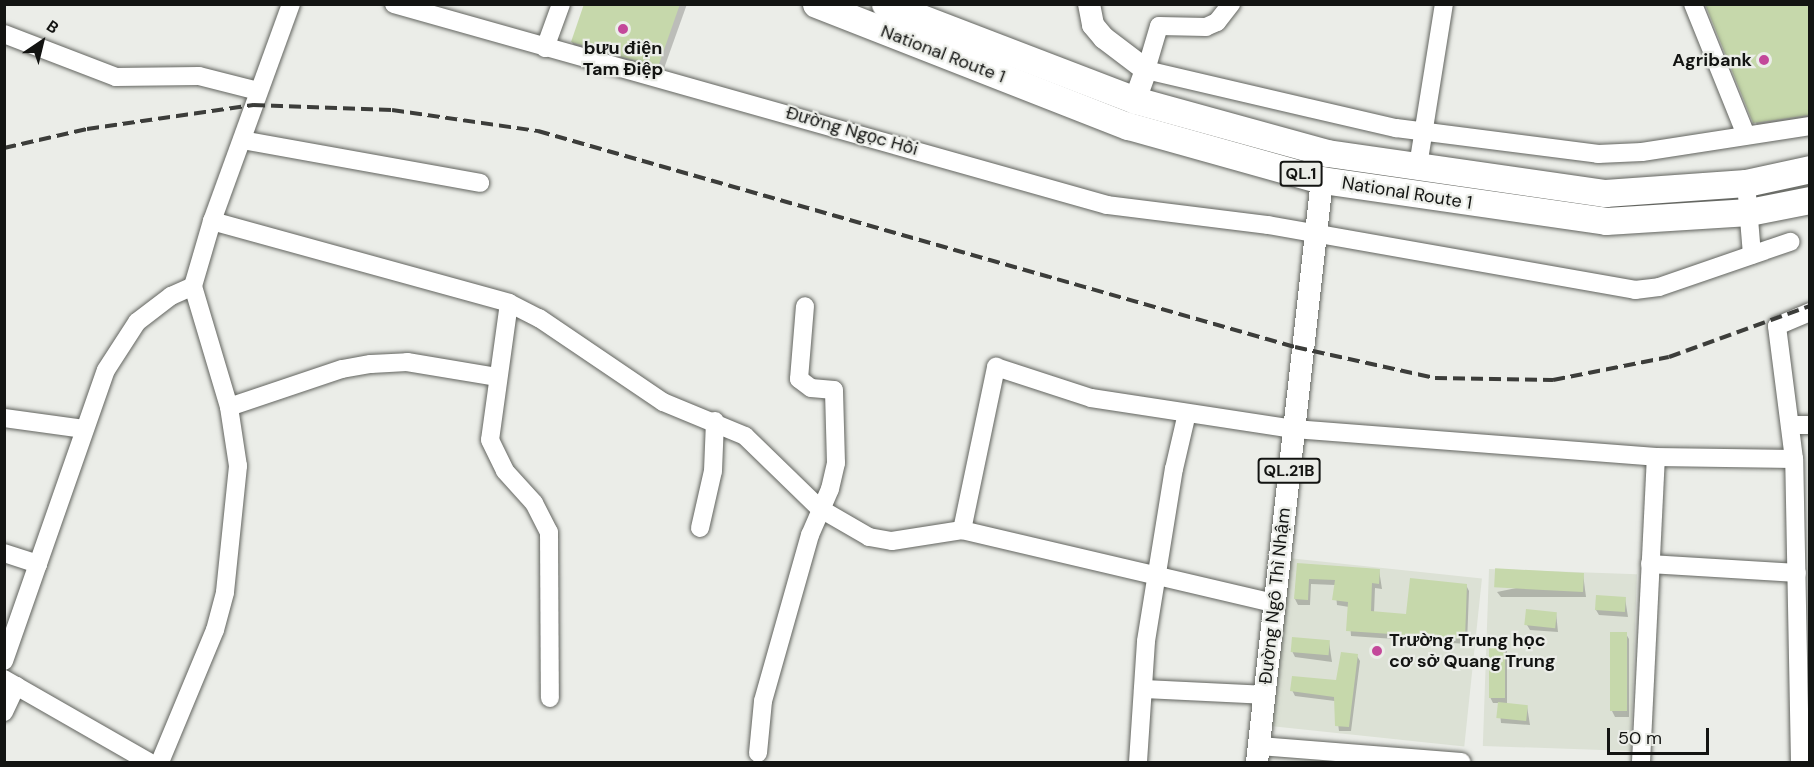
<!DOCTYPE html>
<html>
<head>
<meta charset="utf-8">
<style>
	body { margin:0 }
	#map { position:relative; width:1814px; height:767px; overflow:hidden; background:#ebede8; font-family:"DM Sans",sans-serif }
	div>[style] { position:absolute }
	.built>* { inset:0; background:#dce1d5; transform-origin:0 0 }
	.shadow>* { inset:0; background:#0003 }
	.building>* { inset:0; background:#c6d8ab; transform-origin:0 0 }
	.roads { filter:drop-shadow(0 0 2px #62645f) drop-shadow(0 0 2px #62645f) }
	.minor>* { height:18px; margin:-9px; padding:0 9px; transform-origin:9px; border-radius:9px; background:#fff }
	.major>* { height:22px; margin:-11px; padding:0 11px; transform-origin:11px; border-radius:11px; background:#fff }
	.highway>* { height:27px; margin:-13.5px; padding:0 13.5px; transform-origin:13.5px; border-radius:13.5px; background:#fff }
	.rail>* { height:4px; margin-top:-2px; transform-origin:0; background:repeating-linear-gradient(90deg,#3c3d3a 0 12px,transparent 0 18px) }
	.dots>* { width:16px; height:16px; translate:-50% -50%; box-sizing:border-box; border:3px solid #ebede8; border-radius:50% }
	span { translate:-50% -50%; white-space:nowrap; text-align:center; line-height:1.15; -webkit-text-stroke:4.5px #ebede8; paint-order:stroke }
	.shield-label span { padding:2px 4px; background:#ebede8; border:2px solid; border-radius:4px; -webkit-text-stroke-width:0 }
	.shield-label { font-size:16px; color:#131412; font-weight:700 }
	.poi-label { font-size:18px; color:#131412; font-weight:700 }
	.right { translate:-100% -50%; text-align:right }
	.left { translate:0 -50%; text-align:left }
	.street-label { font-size:18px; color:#131412 }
	.frame { position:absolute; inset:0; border:6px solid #131412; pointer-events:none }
	.north { position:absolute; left:12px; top:12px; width:60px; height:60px; -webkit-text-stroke:4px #ebede8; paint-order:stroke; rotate:35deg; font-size:16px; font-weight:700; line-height:24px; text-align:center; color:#131412 }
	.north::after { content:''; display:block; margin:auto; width:21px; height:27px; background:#131412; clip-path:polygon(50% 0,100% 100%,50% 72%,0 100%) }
	.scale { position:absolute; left:1607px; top:728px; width:102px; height:27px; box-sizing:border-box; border:3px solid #131412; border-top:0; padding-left:8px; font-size:18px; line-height:21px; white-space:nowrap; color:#131412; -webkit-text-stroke:4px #ebede8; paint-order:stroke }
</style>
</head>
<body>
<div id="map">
	<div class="built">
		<i style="left:1288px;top:558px;width:195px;height:169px;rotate:6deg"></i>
		<i style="left:1489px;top:569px;width:148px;height:177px;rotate:2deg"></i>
	</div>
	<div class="shadow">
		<i style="clip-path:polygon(586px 4px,687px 4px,662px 74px,577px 50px,572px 42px)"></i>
		<i style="clip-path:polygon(1707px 4px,1810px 4px,1810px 124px,1759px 130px)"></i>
		<i style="clip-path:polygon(1298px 564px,1379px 570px,1382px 589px,1375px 588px,1374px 613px,1407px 615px,1466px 585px,1469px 591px,1467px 644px,1351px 636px,1349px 607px,1337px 605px,1335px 585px,1311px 584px,1310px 605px,1298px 605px,1295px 599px)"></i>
		<i style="clip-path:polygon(1583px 574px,1586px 597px,1501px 597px,1497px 592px)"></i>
		<i style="clip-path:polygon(1625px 598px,1628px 617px,1599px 615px,1596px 610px)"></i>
		<i style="clip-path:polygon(1556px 613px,1558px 632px,1530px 630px,1527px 625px)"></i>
		<i style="clip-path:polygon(1626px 634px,1629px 639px,1629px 717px,1615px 717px,1612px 711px)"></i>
		<i style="clip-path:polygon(1504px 638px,1507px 644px,1507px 705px,1527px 706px,1530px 725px,1501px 723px,1499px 703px,1493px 703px,1490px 697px)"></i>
		<i style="clip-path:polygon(1329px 642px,1332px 662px,1295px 657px,1292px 651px)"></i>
		<i style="clip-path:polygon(1357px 656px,1360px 661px,1351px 731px,1339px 731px,1335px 701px,1295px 696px,1292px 690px,1338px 681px)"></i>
	</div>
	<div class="building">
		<i style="clip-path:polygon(584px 4px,680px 4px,658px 67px,571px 42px)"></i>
		<i style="clip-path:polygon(1705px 4px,1809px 4px,1809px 115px,1753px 123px)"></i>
		<i style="clip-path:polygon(1297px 563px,1380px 569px,1379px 584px,1372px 583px,1371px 611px,1406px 614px,1410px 578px,1467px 584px,1465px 639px,1346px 631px,1348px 602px,1332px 600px,1335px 580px,1309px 579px,1308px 600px,1294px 599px)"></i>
		<i style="left:1584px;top:573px;width:19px;height:89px;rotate:93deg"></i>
		<i style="left:1596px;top:595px;width:30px;height:15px;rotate:4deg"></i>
		<i style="left:1526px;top:609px;width:31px;height:16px;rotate:6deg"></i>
		<i style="left:1610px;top:632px;width:17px;height:79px"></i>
		<i style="left:1292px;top:637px;width:38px;height:15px;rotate:5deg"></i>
		<i style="left:1489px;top:637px;width:16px;height:61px"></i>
		<i style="clip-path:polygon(1341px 652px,1358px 654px,1349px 727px,1335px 726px,1334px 697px,1290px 691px,1292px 676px,1336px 680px)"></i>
		<i style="left:1498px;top:702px;width:30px;height:16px;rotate:6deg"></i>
	</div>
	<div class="roads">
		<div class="minor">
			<i style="left:394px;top:4px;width:741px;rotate:15.74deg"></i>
			<i style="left:1107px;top:205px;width:162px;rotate:7.1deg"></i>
			<i style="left:1268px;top:225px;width:373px;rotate:10deg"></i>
			<i style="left:1635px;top:290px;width:24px;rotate:-7deg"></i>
			<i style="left:1659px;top:287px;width:139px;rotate:-19deg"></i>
			<i style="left:1231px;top:4px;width:23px;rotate:128deg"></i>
			<i style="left:1217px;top:22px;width:12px;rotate:156deg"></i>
			<i style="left:1206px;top:27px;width:47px;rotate:-178.8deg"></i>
			<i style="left:1159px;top:26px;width:46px;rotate:106.5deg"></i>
			<i style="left:1146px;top:70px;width:257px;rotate:13.1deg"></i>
			<i style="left:1396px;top:128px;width:204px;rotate:7.3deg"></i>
			<i style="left:1598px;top:154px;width:44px;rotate:-2.6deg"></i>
			<i style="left:1642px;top:152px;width:170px;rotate:-8.8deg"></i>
			<i style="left:1693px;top:4px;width:141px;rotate:68deg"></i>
			<i style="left:4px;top:34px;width:120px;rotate:21deg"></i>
			<i style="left:116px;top:77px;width:83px;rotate:-0.7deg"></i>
			<i style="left:199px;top:76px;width:61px;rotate:14.3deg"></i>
			<i style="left:545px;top:48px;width:47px;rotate:-70deg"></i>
			<i style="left:242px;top:140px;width:242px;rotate:10.2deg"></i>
			<i style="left:1418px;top:166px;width:164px;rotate:-80.9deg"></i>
			<i style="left:1746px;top:183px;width:72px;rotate:85.2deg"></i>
			<i style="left:212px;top:221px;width:308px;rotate:15.4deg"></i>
			<i style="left:509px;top:303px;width:34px;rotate:27deg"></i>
			<i style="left:539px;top:318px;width:150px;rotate:34.1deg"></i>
			<i style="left:663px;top:402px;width:89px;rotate:22.5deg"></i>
			<i style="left:745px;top:436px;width:103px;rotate:44.2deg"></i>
			<i style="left:819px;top:508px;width:58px;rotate:30.1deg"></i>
			<i style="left:869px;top:537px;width:23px;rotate:10deg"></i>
			<i style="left:892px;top:541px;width:71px;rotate:-8.9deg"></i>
			<i style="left:962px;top:530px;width:320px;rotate:13.2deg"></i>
			<i style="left:509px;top:303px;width:138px;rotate:97.9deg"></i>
			<i style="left:490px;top:440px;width:34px;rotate:64deg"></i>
			<i style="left:505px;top:471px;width:43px;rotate:47.8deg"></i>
			<i style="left:534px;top:503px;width:33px;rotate:63deg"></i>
			<i style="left:549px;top:532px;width:166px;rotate:89.7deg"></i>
			<i style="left:229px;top:407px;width:119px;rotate:-18.6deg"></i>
			<i style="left:342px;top:369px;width:29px;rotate:-10deg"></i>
			<i style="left:371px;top:364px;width:36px;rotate:-3deg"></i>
			<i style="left:407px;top:362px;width:92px;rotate:9.4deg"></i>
			<i style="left:4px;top:418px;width:81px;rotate:7.8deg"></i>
			<i style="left:1790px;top:425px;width:20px"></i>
			<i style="left:700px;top:528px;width:58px;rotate:-77.2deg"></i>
			<i style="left:713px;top:471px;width:50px;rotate:-87.7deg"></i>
			<i style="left:962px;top:530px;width:167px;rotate:-78.2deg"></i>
			<i style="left:996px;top:367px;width:100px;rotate:18.1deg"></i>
			<i style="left:1091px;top:398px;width:205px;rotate:8.7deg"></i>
			<i style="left:1294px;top:429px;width:363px;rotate:4.4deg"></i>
			<i style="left:1656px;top:457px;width:138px;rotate:0.8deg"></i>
			<i style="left:4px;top:553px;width:36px;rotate:18deg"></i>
			<i style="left:1650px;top:564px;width:147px;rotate:3.5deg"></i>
			<i style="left:4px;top:661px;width:308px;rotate:-70.7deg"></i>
			<i style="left:106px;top:370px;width:57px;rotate:-57.1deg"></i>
			<i style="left:137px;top:322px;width:43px;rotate:-37.4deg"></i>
			<i style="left:171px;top:296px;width:24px;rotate:-24deg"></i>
			<i style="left:4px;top:679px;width:167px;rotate:29.8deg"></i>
			<i style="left:1143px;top:689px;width:121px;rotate:2.8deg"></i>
			<i style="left:4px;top:712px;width:29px;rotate:-65deg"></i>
			<i style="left:1259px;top:746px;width:203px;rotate:4.5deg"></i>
			<i style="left:758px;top:753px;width:52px;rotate:-84.5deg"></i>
			<i style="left:763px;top:701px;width:173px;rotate:-74.2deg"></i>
			<i style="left:810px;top:535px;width:50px;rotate:-66.5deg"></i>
			<i style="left:830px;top:489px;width:27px;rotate:-77deg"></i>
			<i style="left:836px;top:463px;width:73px;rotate:-91.6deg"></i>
			<i style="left:834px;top:390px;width:23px;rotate:-175deg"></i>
			<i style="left:811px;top:388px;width:15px;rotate:-143deg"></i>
			<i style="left:799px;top:379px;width:73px;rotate:-85.3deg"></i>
			<i style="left:160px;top:762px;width:143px;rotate:-67.4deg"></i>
			<i style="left:215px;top:630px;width:39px;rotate:-75deg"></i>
			<i style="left:225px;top:592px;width:127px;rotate:-84.1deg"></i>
			<i style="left:238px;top:466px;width:60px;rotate:-98.7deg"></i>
			<i style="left:229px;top:407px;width:126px;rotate:-106.6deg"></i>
			<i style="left:193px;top:286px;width:68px;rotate:-73.7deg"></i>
			<i style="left:212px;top:221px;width:231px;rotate:-70deg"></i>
			<i style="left:1138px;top:762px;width:121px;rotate:-86.2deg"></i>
			<i style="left:1146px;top:641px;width:174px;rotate:-80.8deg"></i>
			<i style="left:1174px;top:469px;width:57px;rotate:-76.9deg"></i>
			<i style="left:1641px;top:762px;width:305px;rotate:-87.2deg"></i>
			<i style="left:1800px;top:762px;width:303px;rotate:-91.1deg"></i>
			<i style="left:1794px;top:459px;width:134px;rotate:-97.3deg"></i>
			<i style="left:1777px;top:326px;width:36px;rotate:-23deg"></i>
		</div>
		<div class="major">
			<i style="left:1089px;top:4px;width:21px;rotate:79deg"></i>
			<i style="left:1093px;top:25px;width:17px;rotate:50deg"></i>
			<i style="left:1104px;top:38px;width:53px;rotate:37.3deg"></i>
			<i style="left:1146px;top:70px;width:32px;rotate:110deg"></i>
			<i style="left:1257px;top:762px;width:586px;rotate:-83.63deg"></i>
		</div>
		<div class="highway">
			<i style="left:816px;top:4px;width:335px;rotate:21.4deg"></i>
			<i style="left:1128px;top:126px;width:201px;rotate:15.6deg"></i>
			<i style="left:1322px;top:180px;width:287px;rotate:8.2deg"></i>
			<i style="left:1606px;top:221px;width:143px;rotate:-3.6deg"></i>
			<i style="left:1749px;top:212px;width:62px;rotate:-11.1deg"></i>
			<i style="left:885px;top:4px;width:268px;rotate:21deg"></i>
			<i style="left:1135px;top:100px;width:199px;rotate:15.4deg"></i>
			<i style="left:1327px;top:153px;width:281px;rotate:8.2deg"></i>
			<i style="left:1605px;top:193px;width:141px;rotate:-4.1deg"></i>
			<i style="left:1746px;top:183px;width:66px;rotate:-12.3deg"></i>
		</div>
	</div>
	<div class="rail">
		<i style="left:4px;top:148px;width:85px;rotate:-12.9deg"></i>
		<i style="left:87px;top:129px;width:168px;rotate:-8.2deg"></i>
		<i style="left:253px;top:105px;width:139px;rotate:2.1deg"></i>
		<i style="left:392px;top:110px;width:148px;rotate:8.2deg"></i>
		<i style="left:538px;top:131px;width:787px;rotate:15.93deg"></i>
		<i style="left:1295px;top:347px;width:143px;rotate:12.5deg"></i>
		<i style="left:1435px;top:378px;width:118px;rotate:1deg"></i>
		<i style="left:1553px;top:380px;width:118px;rotate:-11.2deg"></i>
		<i style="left:1669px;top:357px;width:150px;rotate:-19.9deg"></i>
	</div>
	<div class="dots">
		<i style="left:623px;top:29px;background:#c3489a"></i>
		<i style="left:1764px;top:60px;background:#c3489a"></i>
		<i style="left:1377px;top:651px;background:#c3489a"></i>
	</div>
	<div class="shield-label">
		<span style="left:1301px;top:174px">QL.1</span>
		<span style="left:1289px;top:471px">QL.21B</span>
	</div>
	<div class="poi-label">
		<span style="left:623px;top:59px">bưu điện<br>Tam Điệp</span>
		<span class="right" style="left:1752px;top:60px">Agribank</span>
		<span class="left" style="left:1389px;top:651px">Trường Trung học<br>cơ sở Quang Trung</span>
	</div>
	<div class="street-label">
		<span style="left:943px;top:54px;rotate:21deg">National Route 1</span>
		<span style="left:852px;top:131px;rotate:16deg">Đường Ngọc Hồi</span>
		<span style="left:1407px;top:193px;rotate:9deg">National Route 1</span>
		<span style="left:1275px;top:596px;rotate:-84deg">Đường Ngô Thì Nhậm</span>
	</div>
	<div class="frame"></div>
	<div class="north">B</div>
	<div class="scale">50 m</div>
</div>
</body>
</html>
